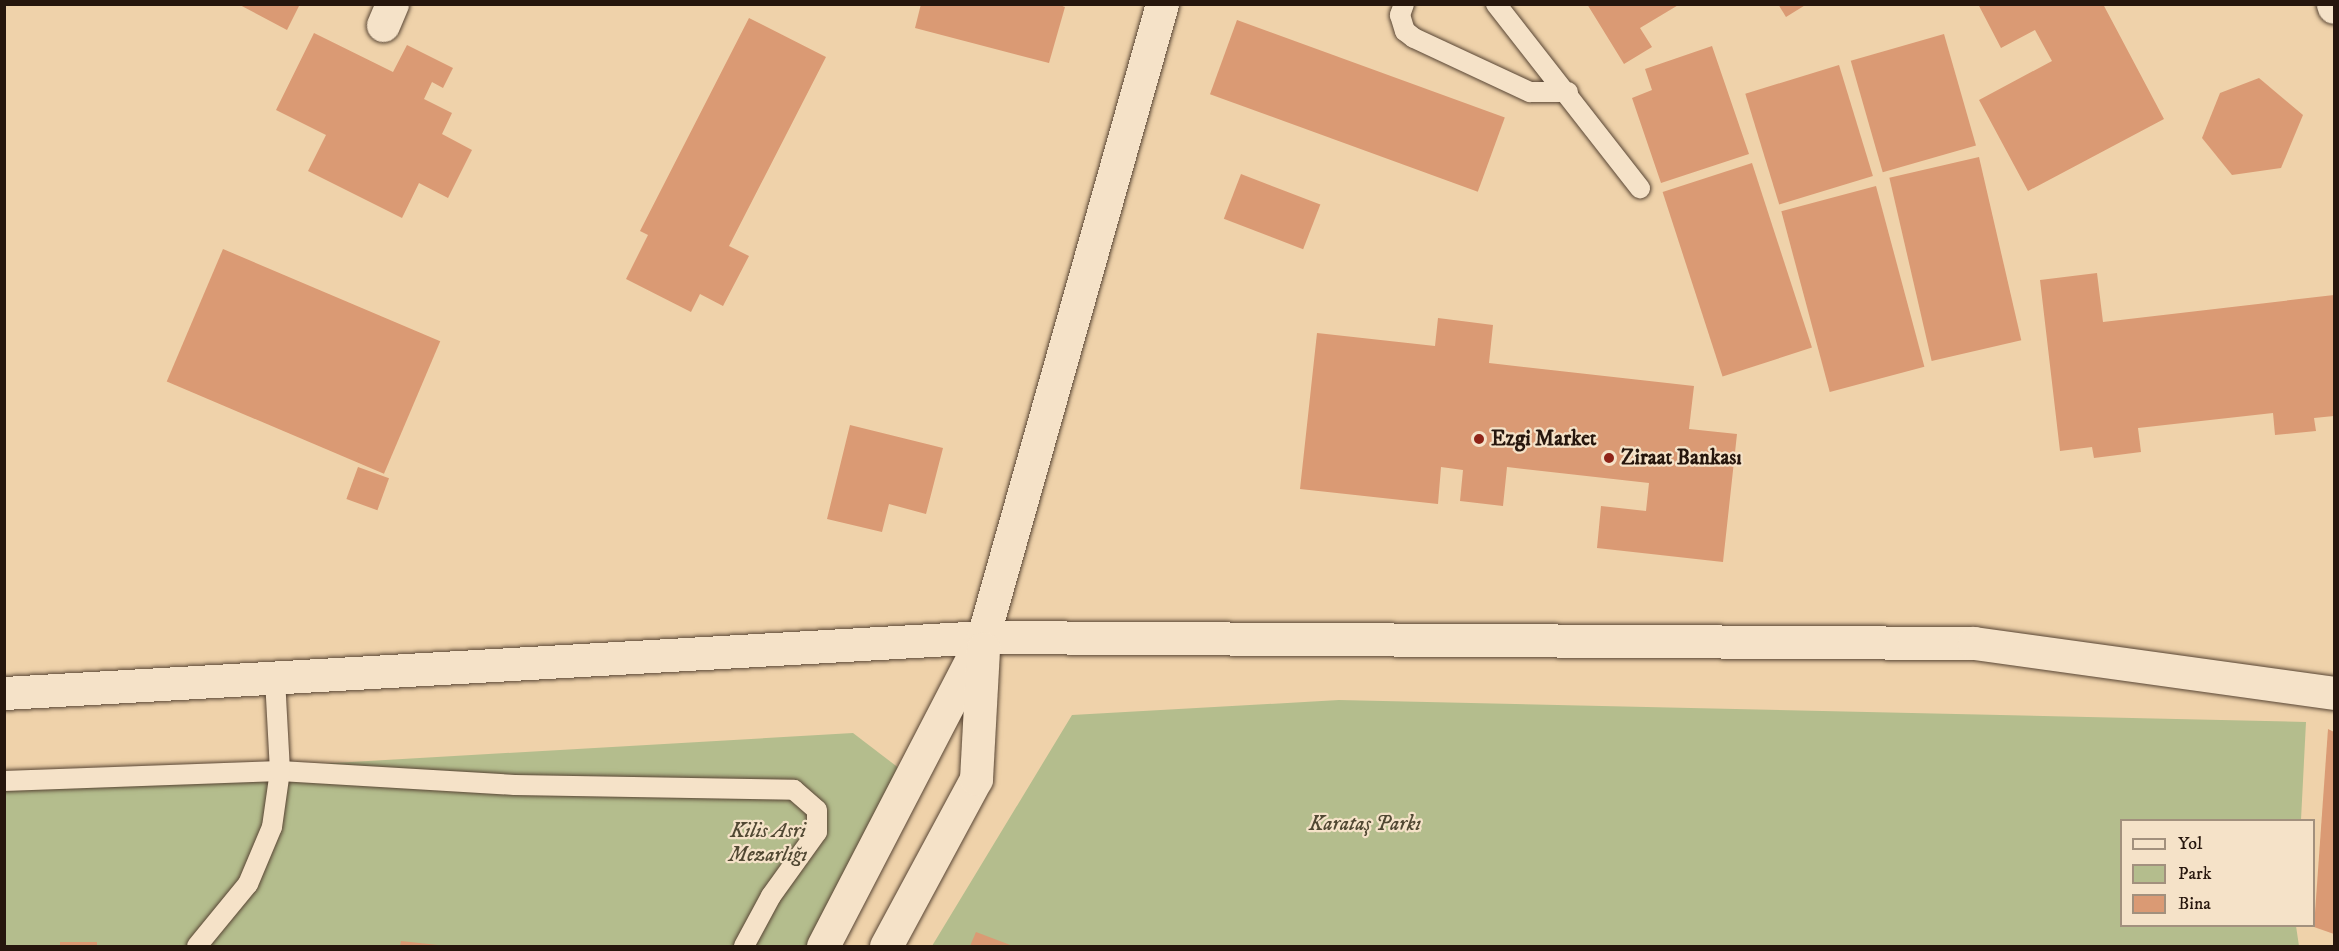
<!DOCTYPE html>
<html>
<head>
<meta charset="utf-8">
<style>
	body { margin:0 }
	#map { position:relative; width:2339px; height:951px; overflow:hidden; background:#efd2aa; font-family:"IM FELL DW Pica",serif }
	div>[style] { position:absolute }
	.green>* { inset:0; background:#b4bd8d }
	.building>* { inset:0; background:#da9a74; transform-origin:0 0 }
	.roads { filter:drop-shadow(0 0 2px #584534) drop-shadow(0 0 2px #584534) }
	.service>* { height:20px; margin:-10px; padding:0 10px; transform-origin:10px; border-radius:10px; background:#f5e2c8 }
	.minor>* { height:33px; margin:-16.5px; padding:0 16.5px; transform-origin:16.5px; border-radius:16.5px; background:#f5e2c8 }
	.tertiary>* { height:33px; margin:-16.5px; padding:0 16.5px; transform-origin:16.5px; border-radius:16.5px; background:#f5e2c8 }
	.secondary>* { height:33px; margin:-16.5px; padding:0 16.5px; transform-origin:16.5px; border-radius:16.5px; background:#f5e2c8 }
	.dots>* { width:16px; height:16px; translate:-50% -50%; box-sizing:border-box; border:3px solid #f5e2c8; border-radius:50% }
	span { translate:-50% -50%; white-space:nowrap; text-align:center; line-height:1.15; -webkit-text-stroke:4.5px #f5e2c8; paint-order:stroke }
	.poi-label { font-size:21px; color:#26160d; font-weight:700 }
	.left { translate:0 -50%; text-align:left }
	.park-label { font-size:21px; color:#514833; font-style:italic }
	.frame { position:absolute; inset:0; border:6px solid #26160d; pointer-events:none }
	.legend { position:absolute; left:2120px; top:819px; width:195px; height:108px; box-sizing:border-box; background:#f5e2c8; border:2px solid #a2907d; margin:0; padding:8px 10px; list-style:none; font-size:18px; color:#26160d }
	.legend li { display:flex; align-items:center; gap:12px; height:30px }
	.legend b { width:30px; border:2px solid #a2907d }
</style>
</head>
<body>
<div id="map">
	<div class="green">
		<i style="clip-path:polygon(1339px 700px,2306px 722px,2301px 820px,2122px 820px,2122px 926px,2296px 926px,2299px 946px,932px 946px,1072px 715px)"></i>
		<i style="clip-path:polygon(853px 733px,921px 785px,831px 946px,5px 946px,5px 782px)"></i>
	</div>
	<div class="building">
		<i style="clip-path:polygon(238px 4px,300px 4px,287px 30px)"></i>
		<i style="clip-path:polygon(921px 4px,1057px 4px,1065px 7px,1049px 63px,915px 28px)"></i>
		<i style="clip-path:polygon(1587px 4px,1680px 4px,1640px 28px,1652px 47px,1624px 64px)"></i>
		<i style="clip-path:polygon(1778px 4px,1807px 4px,1786px 17px)"></i>
		<i style="clip-path:polygon(1978px 4px,2103px 4px,2164px 119px,2028px 191px,1979px 100px,2052px 61px,2035px 30px,2001px 48px)"></i>
		<i style="clip-path:polygon(749px 18px,826px 57px,729px 246px,749px 256px,723px 306px,700px 294px,691px 312px,626px 279px,648px 235px,640px 231px)"></i>
		<i style="left:1237px;top:20px;width:285px;height:79px;rotate:20deg"></i>
		<i style="clip-path:polygon(314px 33px,393px 72px,407px 45px,453px 68px,443px 88px,432px 82px,424px 99px,452px 113px,442px 134px,472px 150px,448px 198px,419px 183px,402px 218px,308px 171px,326px 135px,276px 110px)"></i>
		<i style="left:1944px;top:34px;width:116px;height:97px;rotate:74deg"></i>
		<i style="clip-path:polygon(1712px 46px,1749px 154px,1661px 183px,1632px 98px,1652px 90px,1645px 69px)"></i>
		<i style="left:1839px;top:65px;width:116px;height:98px;rotate:73deg"></i>
		<i style="clip-path:polygon(2259px 78px,2303px 115px,2281px 168px,2232px 175px,2202px 138px,2220px 93px)"></i>
		<i style="left:1979px;top:157px;width:188px;height:92px;rotate:77deg"></i>
		<i style="left:1752px;top:163px;width:194px;height:94px;rotate:72deg"></i>
		<i style="left:1241px;top:174px;width:85px;height:48px;rotate:21deg"></i>
		<i style="left:1876px;top:186px;width:187px;height:98px;rotate:75deg"></i>
		<i style="left:223px;top:249px;width:236px;height:144px;rotate:23deg"></i>
		<i style="clip-path:polygon(2097px 273px,2103px 322px,2334px 295px,2334px 416px,2314px 418px,2316px 431px,2275px 435px,2273px 413px,2138px 428px,2141px 452px,2094px 458px,2092px 447px,2060px 451px,2040px 280px)"></i>
		<i style="clip-path:polygon(1438px 318px,1493px 325px,1489px 363px,1694px 386px,1689px 429px,1737px 434px,1723px 562px,1597px 548px,1601px 506px,1646px 511px,1649px 483px,1507px 467px,1503px 506px,1460px 501px,1463px 470px,1441px 467px,1438px 504px,1300px 489px,1317px 333px,1435px 346px)"></i>
		<i style="clip-path:polygon(850px 425px,943px 448px,926px 514px,889px 504px,882px 532px,827px 519px)"></i>
		<i style="left:358px;top:467px;width:33px;height:34px;rotate:20deg"></i>
		<i style="clip-path:polygon(2328px 729px,2334px 732px,2334px 934px,2314px 927px)"></i>
		<i style="clip-path:polygon(976px 932px,1013px 946px,970px 946px)"></i>
		<i style="clip-path:polygon(401px 941px,438px 945px,438px 946px,400px 946px)"></i>
		<i style="left:60px;top:942px;width:37px;height:4px"></i>
	</div>
	<div class="roads">
		<div class="service">
			<i style="left:1404px;top:4px;width:12px;rotate:110deg"></i>
			<i style="left:1400px;top:15px;width:17px;rotate:73deg"></i>
			<i style="left:1405px;top:31px;width:11px;rotate:38deg"></i>
			<i style="left:1414px;top:38px;width:128px;rotate:25deg"></i>
			<i style="left:1530px;top:92px;width:38px"></i>
			<i style="left:1496px;top:4px;width:234px;rotate:52deg"></i>
			<i style="left:4px;top:781px;width:276px;rotate:-2.1deg"></i>
			<i style="left:280px;top:771px;width:235px;rotate:3.4deg"></i>
			<i style="left:515px;top:785px;width:279px;rotate:1deg"></i>
			<i style="left:794px;top:790px;width:30px;rotate:41deg"></i>
			<i style="left:817px;top:810px;width:22px;rotate:90deg"></i>
			<i style="left:817px;top:832px;width:79px;rotate:125.7deg"></i>
			<i style="left:771px;top:896px;width:57px;rotate:118.4deg"></i>
			<i style="left:197px;top:946px;width:80px;rotate:-50.6deg"></i>
			<i style="left:248px;top:884px;width:62px;rotate:-67.2deg"></i>
			<i style="left:272px;top:827px;width:57px;rotate:-81.9deg"></i>
			<i style="left:280px;top:771px;width:93px;rotate:-93.1deg"></i>
		</div>
		<div class="minor">
			<i style="left:383px;top:25px;width:23px;rotate:-67deg"></i>
		</div>
		<div class="tertiary">
			<i style="left:4px;top:693px;width:981px;rotate:-3.27deg"></i>
			<i style="left:983px;top:637px;width:991px;rotate:0.35deg"></i>
			<i style="left:1974px;top:643px;width:363px;rotate:7.9deg"></i>
			<i style="left:823px;top:946px;width:348px;rotate:-62.6deg"></i>
			<i style="left:983px;top:637px;width:658px;rotate:-74.21deg"></i>
			<i style="left:886px;top:946px;width:190px;rotate:-61.7deg"></i>
			<i style="left:976px;top:779px;width:131px;rotate:-86.9deg"></i>
		</div>
		<div class="secondary">
			<i style="left:2333px;top:4px;width:3px;rotate:72deg"></i>
		</div>
	</div>
	<div class="dots">
		<i style="left:1479px;top:439px;background:#8f2418"></i>
		<i style="left:1609px;top:458px;background:#8f2418"></i>
	</div>
	<div class="poi-label">
		<span class="left" style="left:1491px;top:439px">Ezgi Market</span>
		<span class="left" style="left:1621px;top:458px">Ziraat Bankası</span>
	</div>
	<div class="park-label">
		<span style="left:1365px;top:824px">Karataş Parkı</span>
		<span style="left:768px;top:843px">Kilis Asri<br>Mezarlığı</span>
	</div>
	<div class="frame"></div>
	<ul class="legend">
	<li><b style="height:8px;background:#f5e2c8"></b>Yol</li>
	<li><b style="height:16px;background:#b4bd8d"></b>Park</li>
	<li><b style="height:16px;background:#da9a74"></b>Bina</li>
	</ul>
</div>
</body>
</html>
